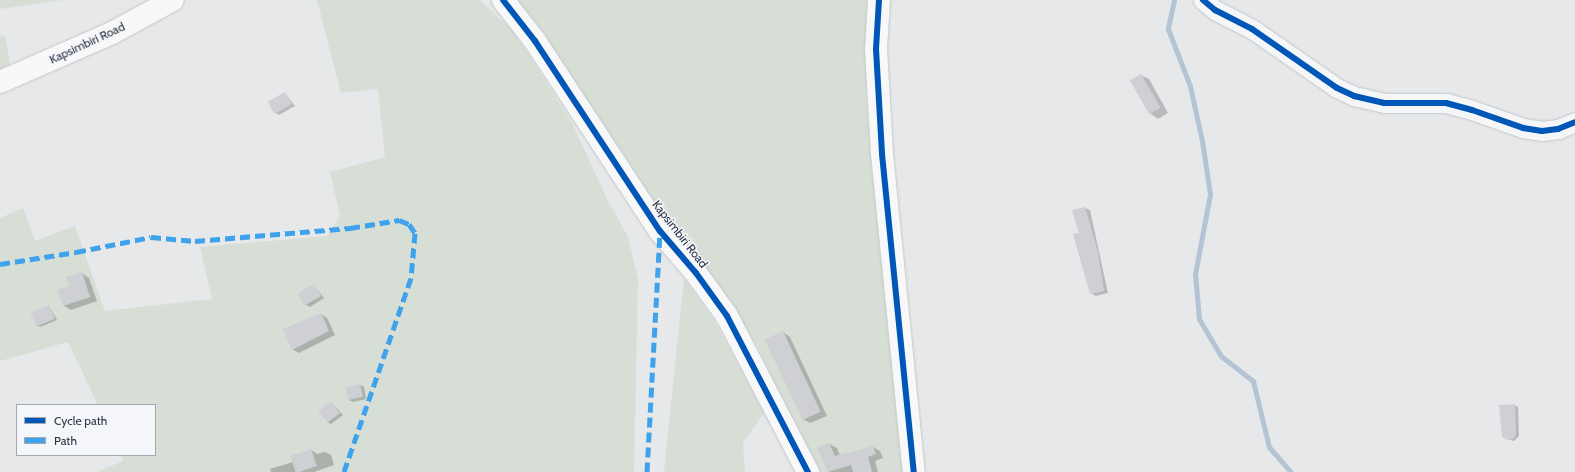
<!DOCTYPE html>
<html>
<head>
<meta charset="utf-8">
<style>
	body { margin:0 }
	#map { position:relative; width:1575px; height:472px; overflow:hidden; background:#e6e8ea; font-family:Cabin,sans-serif }
	div>[style] { position:absolute }
	.green>* { inset:0; background:#d6ded6 }
	.shadow>* { inset:0; background:#0003 }
	.stream>* { height:5px; margin:-2.5px; padding:0 2.5px; transform-origin:2.5px; border-radius:2.5px; background:#b4c4d5 }
	.building>* { inset:0; background:#ced0d3; transform-origin:0 0 }
	.roads { filter:drop-shadow(0 0 1px #c4c6c8) drop-shadow(0 0 1px #c4c6c8) }
	.street>* { height:19px; margin:-9.5px; padding:0 9.5px; transform-origin:9.5px; border-radius:9.5px; background:#f5f6f7 }
	.secondary>* { height:22px; margin:-11px; padding:0 11px; transform-origin:11px; border-radius:11px; background:#f8f8f8 }
	.quiet>* { height:5px; margin-top:-2.5px; transform-origin:0; background:repeating-linear-gradient(90deg,#3ea3ec 0 10px,transparent 0 15px) }
	.cycleway>* { height:6px; margin:-3px; padding:0 3px; transform-origin:3px; border-radius:3px; background:#0057b8 }
	span { translate:-50% -50%; white-space:nowrap; text-align:center; line-height:1.15; -webkit-text-stroke:3px #f4f6f9; paint-order:stroke }
	.street-label { font-size:12px; color:#2b3445 }
	.legend { position:absolute; left:16px; top:404px; width:140px; height:52px; box-sizing:border-box; background:#f4f6f9; border:1px solid #a4a8b1; margin:0; padding:5px 7px; list-style:none; font-size:12px; color:#2b3445 }
	.legend li { display:flex; align-items:center; gap:8px; height:20px }
	.legend b { width:20px; border:1px solid #a4a8b1 }
</style>
</head>
<body>
<div id="map">
	<div class="green">
		<i style="clip-path:polygon(0 0,63px 0,0 9px)"></i>
		<i style="clip-path:polygon(317px 0,480px 0,514px 32px,571px 121px,607px 199px,628px 237px,638px 280px,634px 472px,97px 472px,123px 461px,121px 455px,155px 455px,155px 405px,98px 405px,68px 342px,0 361px,0 218px,23px 208px,35px 241px,75px 226px,105px 311px,212px 299px,200px 247px,327px 236px,340px 216px,330px 172px,385px 157px,378px 89px,341px 93px)"></i>
		<i style="clip-path:polygon(512px 0,864px 0,867px 2px,866px 100px,903px 472px,816px 472px,757px 345px,694px 255px,675px 234px)"></i>
		<i style="clip-path:polygon(5px 35px,11px 69px,0 73px,0 36px)"></i>
		<i style="clip-path:polygon(684px 278px,714px 320px,764px 413px,743px 443px,745px 472px,664px 472px)"></i>
	</div>
	<div class="shadow">
		<i style="clip-path:polygon(1141px 75px,1149px 79px,1168px 113px,1158px 119px,1151px 114px)"></i>
		<i style="clip-path:polygon(285px 93px,295px 106px,279px 115px,276px 113px)"></i>
		<i style="clip-path:polygon(1085px 208px,1090px 210px,1108px 293px,1096px 296px,1091px 293px,1081px 233px,1074px 211px)"></i>
		<i style="clip-path:polygon(82px 273px,89px 278px,97px 301px,71px 310px,64px 306px,70px 287px)"></i>
		<i style="clip-path:polygon(314px 286px,324px 298px,310px 307px,306px 305px)"></i>
		<i style="clip-path:polygon(49px 306px,57px 320px,40px 327px,36px 325px)"></i>
		<i style="clip-path:polygon(321px 314px,327px 318px,335px 335px,299px 353px,292px 349px)"></i>
		<i style="clip-path:polygon(783px 332px,790px 337px,827px 416px,810px 423px,803px 419px,766px 341px)"></i>
		<i style="clip-path:polygon(360px 385px,364px 387px,366px 399px,353px 402px,349px 400px)"></i>
		<i style="clip-path:polygon(331px 402px,343px 415px,331px 424px,327px 422px)"></i>
		<i style="clip-path:polygon(1514px 405px,1518px 407px,1519px 436px,1514px 441px,1506px 439px)"></i>
		<i style="clip-path:polygon(829px 444px,837px 448px,840px 456px,873px 447px,880px 451px,883px 458px,875px 461px,878px 472px,829px 472px,819px 448px)"></i>
		<i style="clip-path:polygon(311px 450px,317px 454px,325px 452px,331px 455px,334px 465px,314px 472px,271px 472px,270px 469px,293px 462px)"></i>
	</div>
	<div class="stream">
		<i style="left:1174px;top:0;width:30px;rotate:102deg"></i>
		<i style="left:1168px;top:29px;width:61px;rotate:68.9deg"></i>
		<i style="left:1190px;top:86px;width:56px;rotate:77.7deg"></i>
		<i style="left:1202px;top:141px;width:54px;rotate:81.4deg"></i>
		<i style="left:1210px;top:194px;width:81px;rotate:100.6deg"></i>
		<i style="left:1195px;top:274px;width:45px;rotate:84.9deg"></i>
		<i style="left:1199px;top:319px;width:43px;rotate:59.3deg"></i>
		<i style="left:1221px;top:356px;width:41px;rotate:38deg"></i>
		<i style="left:1253px;top:381px;width:68px;rotate:76.4deg"></i>
		<i style="left:1269px;top:447px;width:33px;rotate:49deg"></i>
	</div>
	<div class="building">
		<i style="left:1141px;top:74px;width:39px;height:13px;rotate:60deg"></i>
		<i style="left:285px;top:92px;width:14px;height:20px;rotate:60deg"></i>
		<i style="clip-path:polygon(1085px 207px,1098px 252px,1104px 291px,1090px 294px,1073px 234px,1079px 233px,1072px 210px)"></i>
		<i style="clip-path:polygon(82px 272px,90px 297px,63px 306px,57px 290px,69px 286px,66px 277px)"></i>
		<i style="left:314px;top:284px;width:14px;height:19px;rotate:60deg"></i>
		<i style="left:49px;top:305px;width:15px;height:20px;rotate:67deg"></i>
		<i style="clip-path:polygon(321px 313px,329px 331px,292px 350px,283px 329px)"></i>
		<i style="left:783px;top:331px;width:89px;height:20px;rotate:65deg"></i>
		<i style="left:360px;top:384px;width:13px;height:15px;rotate:77deg"></i>
		<i style="left:331px;top:401px;width:15px;height:16px;rotate:53deg"></i>
		<i style="clip-path:polygon(1515px 404px,1516px 434px,1513px 439px,1508px 440px,1502px 437px,1499px 405px)"></i>
		<i style="clip-path:polygon(829px 443px,835px 456px,873px 446px,876px 454px,868px 457px,872px 472px,853px 472px,851px 465px,828px 472px,817px 448px)"></i>
		<i style="left:311px;top:449px;width:18px;height:22px;rotate:71deg"></i>
	</div>
	<div class="roads">
		<div class="street">
			<i style="left:1203px;top:0;width:16px;rotate:40deg"></i>
			<i style="left:1215px;top:10px;width:42px;rotate:27.2deg"></i>
			<i style="left:1252px;top:29px;width:103px;rotate:34.8deg"></i>
			<i style="left:1337px;top:88px;width:19px;rotate:25deg"></i>
			<i style="left:1354px;top:96px;width:31px;rotate:13deg"></i>
			<i style="left:1384px;top:103px;width:62px"></i>
			<i style="left:1446px;top:103px;width:27px;rotate:15deg"></i>
			<i style="left:1472px;top:110px;width:54px;rotate:19.4deg"></i>
			<i style="left:1523px;top:128px;width:19px;rotate:9deg"></i>
			<i style="left:1542px;top:131px;width:16px;rotate:-7deg"></i>
			<i style="left:1558px;top:129px;width:18px;rotate:-22deg"></i>
		</div>
		<div class="secondary">
			<i style="left:503px;top:0;width:52px;rotate:52deg"></i>
			<i style="left:535px;top:41px;width:227px;rotate:56.7deg"></i>
			<i style="left:660px;top:231px;width:55px;rotate:49.4deg"></i>
			<i style="left:696px;top:273px;width:53px;rotate:54.2deg"></i>
			<i style="left:727px;top:316px;width:176px;rotate:62.6deg"></i>
			<i style="left:879px;top:0;width:49px;rotate:93.5deg"></i>
			<i style="left:876px;top:49px;width:105px;rotate:86.7deg"></i>
			<i style="left:882px;top:154px;width:320px;rotate:84.3deg"></i>
			<i style="left:0;top:82px;width:122px;rotate:-23.6deg"></i>
			<i style="left:112px;top:33px;width:69px;rotate:-28.4deg"></i>
		</div>
	</div>
	<div class="quiet">
		<i style="left:0;top:264px;width:77px;rotate:-9deg"></i>
		<i style="left:76px;top:252px;width:76px;rotate:-11.3deg"></i>
		<i style="left:151px;top:237px;width:44px;rotate:5.2deg"></i>
		<i style="left:195px;top:241px;width:156px;rotate:-4.8deg"></i>
		<i style="left:350px;top:228px;width:50px;rotate:-9.3deg"></i>
		<i style="left:399px;top:220px;width:11px;rotate:22deg"></i>
		<i style="left:409px;top:224px;width:11px;rotate:56deg"></i>
		<i style="left:415px;top:233px;width:45px;rotate:95.1deg"></i>
		<i style="left:411px;top:278px;width:205px;rotate:109.1deg"></i>
		<i style="left:647px;top:472px;width:241px;rotate:-86.9deg"></i>
	</div>
	<div class="cycleway">
		<i style="left:503px;top:0;width:52px;rotate:52deg"></i>
		<i style="left:535px;top:41px;width:227px;rotate:56.7deg"></i>
		<i style="left:660px;top:231px;width:55px;rotate:49.4deg"></i>
		<i style="left:696px;top:273px;width:53px;rotate:54.2deg"></i>
		<i style="left:727px;top:316px;width:176px;rotate:62.6deg"></i>
		<i style="left:879px;top:0;width:49px;rotate:93.5deg"></i>
		<i style="left:876px;top:49px;width:105px;rotate:86.7deg"></i>
		<i style="left:882px;top:154px;width:320px;rotate:84.3deg"></i>
		<i style="left:1203px;top:0;width:16px;rotate:40deg"></i>
		<i style="left:1215px;top:10px;width:42px;rotate:27.2deg"></i>
		<i style="left:1252px;top:29px;width:103px;rotate:34.8deg"></i>
		<i style="left:1337px;top:88px;width:19px;rotate:25deg"></i>
		<i style="left:1354px;top:96px;width:31px;rotate:13deg"></i>
		<i style="left:1384px;top:103px;width:62px"></i>
		<i style="left:1446px;top:103px;width:27px;rotate:15deg"></i>
		<i style="left:1472px;top:110px;width:54px;rotate:19.4deg"></i>
		<i style="left:1523px;top:128px;width:19px;rotate:9deg"></i>
		<i style="left:1542px;top:131px;width:16px;rotate:-7deg"></i>
		<i style="left:1558px;top:129px;width:18px;rotate:-22deg"></i>
	</div>
	<div class="street-label">
		<span style="left:87px;top:43px;rotate:-25deg">Kapsimbiri Road</span>
		<span style="left:680px;top:234px;rotate:52deg">Kapsimbiri Road</span>
	</div>
	<ul class="legend">
	<li><b style="height:5px;background:#0057b8"></b>Cycle path</li>
	<li><b style="height:5px;background:#3ea3ec"></b>Path</li>
	</ul>
</div>
</body>
</html>
